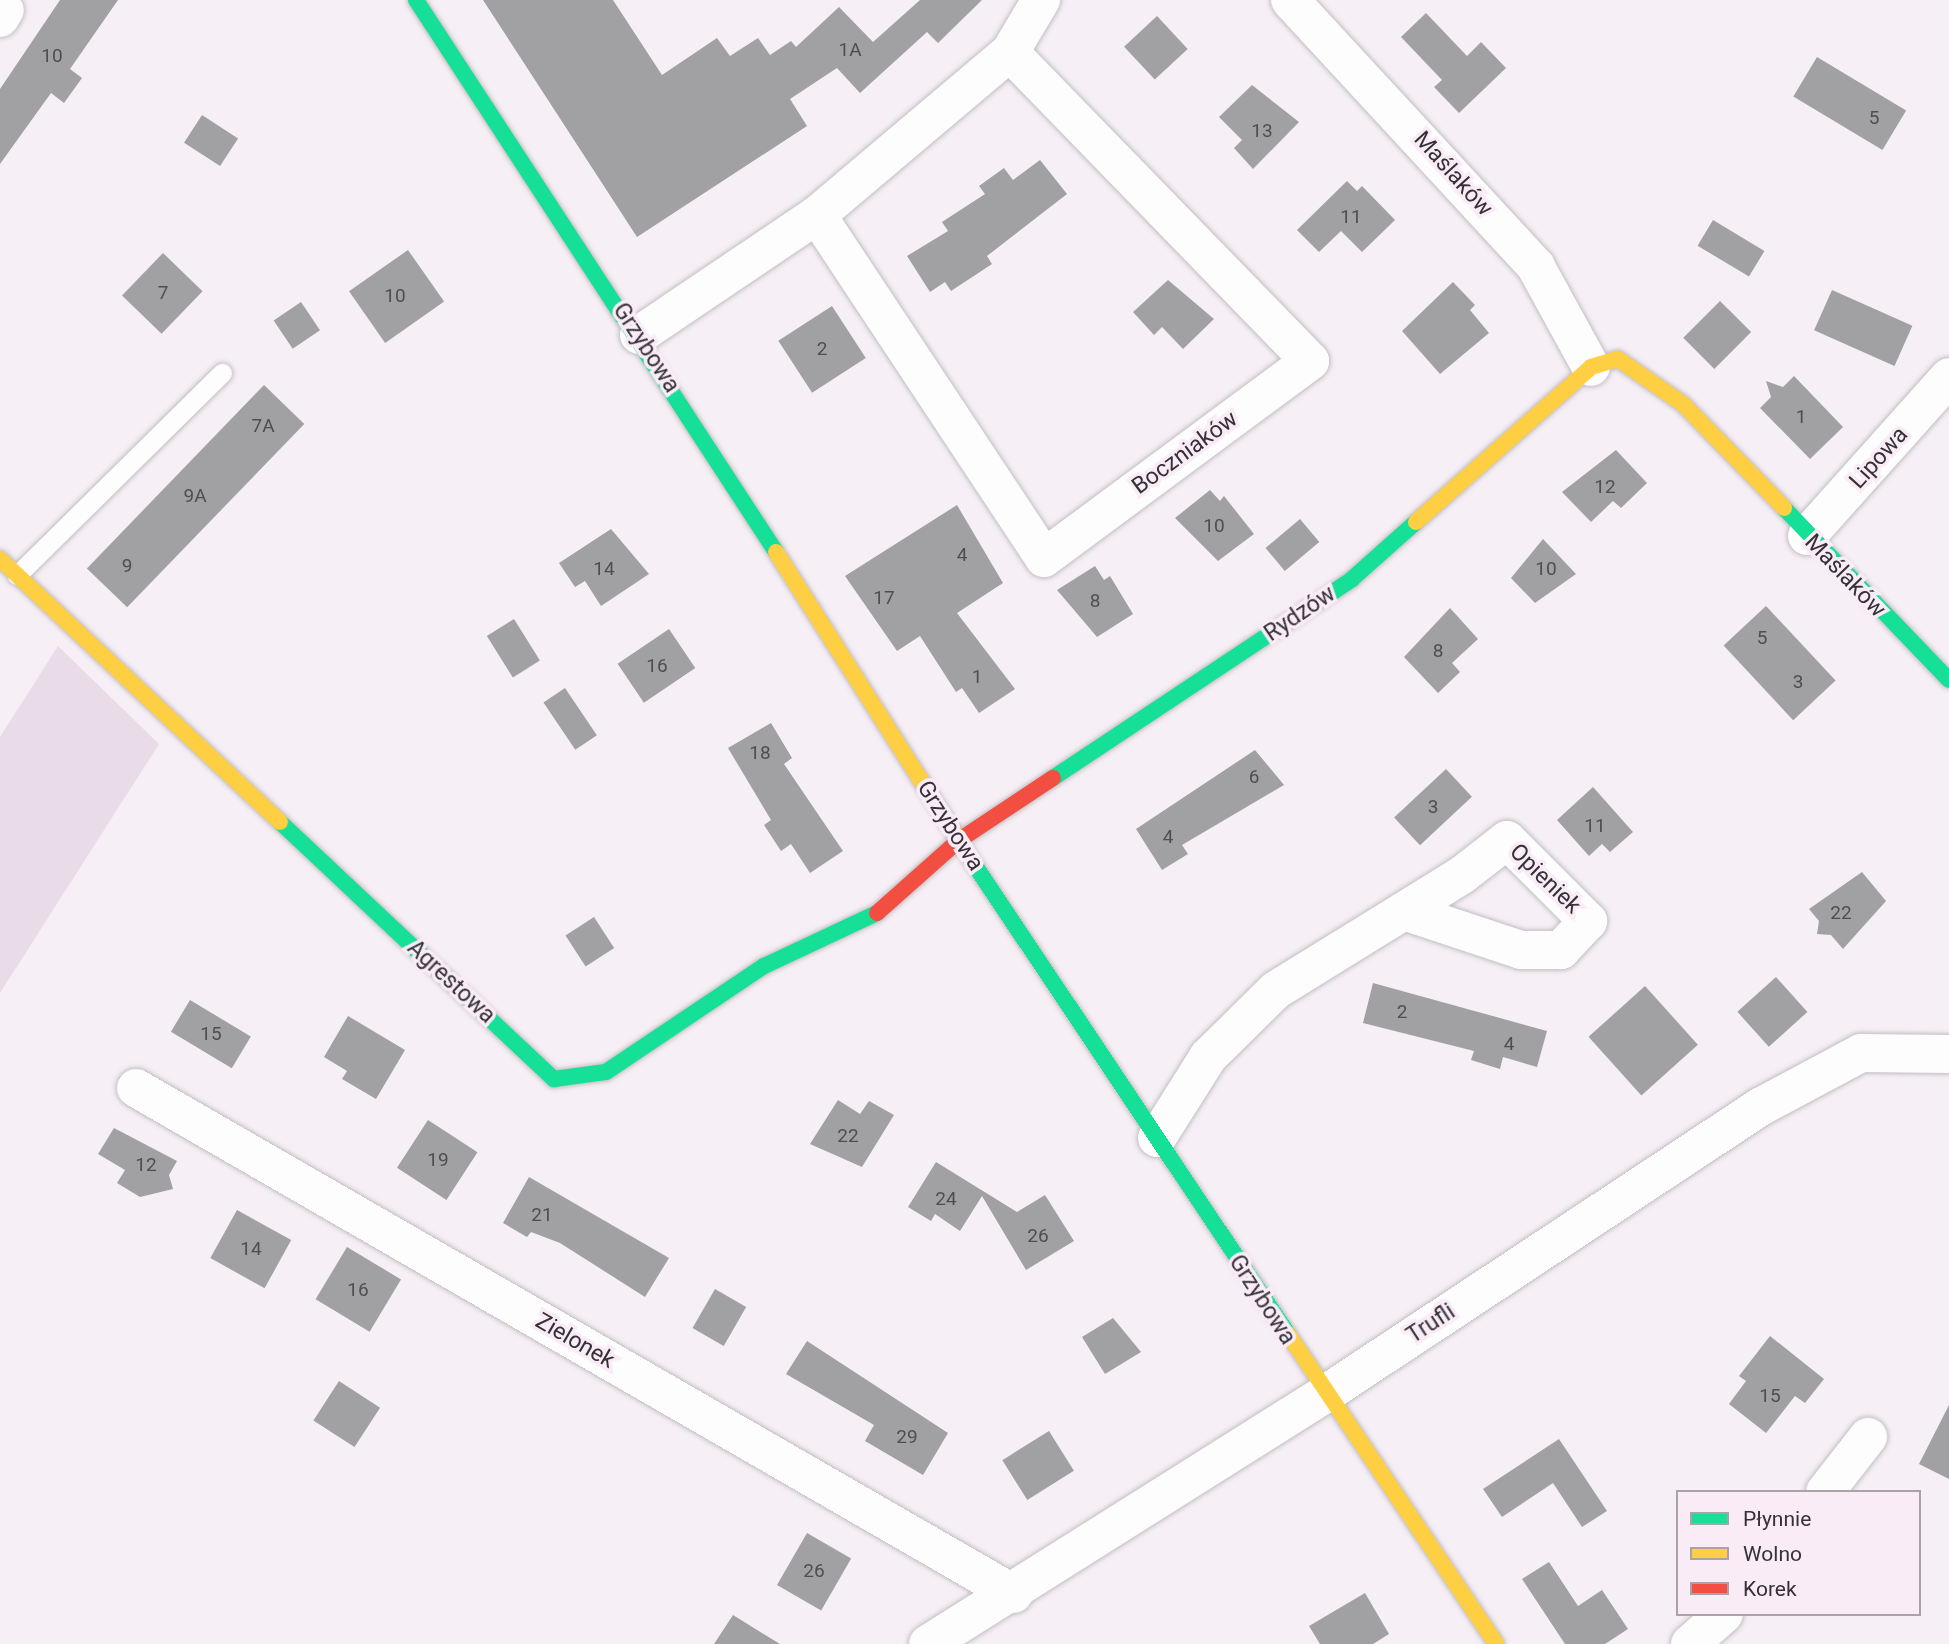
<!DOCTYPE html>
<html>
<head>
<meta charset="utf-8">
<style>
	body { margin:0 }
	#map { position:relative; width:1949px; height:1644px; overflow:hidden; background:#f6eff5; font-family:Roboto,sans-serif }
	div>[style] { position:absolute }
	.green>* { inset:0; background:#e9dbe7 }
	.building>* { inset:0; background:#a1a1a4; transform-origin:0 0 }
	.roads { filter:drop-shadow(0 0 2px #c2bec2) drop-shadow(0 0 2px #c2bec2) }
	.lane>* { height:19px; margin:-9.5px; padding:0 9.5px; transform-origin:9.5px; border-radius:9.5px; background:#fefdfe }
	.street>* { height:38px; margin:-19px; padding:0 19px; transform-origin:19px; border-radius:19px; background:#fefdfe }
	.fast>* { height:16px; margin:-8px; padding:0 8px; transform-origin:8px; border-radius:8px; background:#16e098 }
	.slow>* { height:16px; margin:-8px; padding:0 8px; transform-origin:8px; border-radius:8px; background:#ffcf43 }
	.jam>* { height:16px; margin:-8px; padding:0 8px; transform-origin:8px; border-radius:8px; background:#f24e42 }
	span { translate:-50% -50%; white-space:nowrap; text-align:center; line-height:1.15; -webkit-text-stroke:7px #f9ecf7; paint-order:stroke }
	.number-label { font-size:19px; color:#504d51 }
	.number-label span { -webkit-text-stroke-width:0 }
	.street-label { font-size:23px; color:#353135 }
	.legend { position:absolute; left:1676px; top:1490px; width:245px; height:126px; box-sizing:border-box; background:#f9ecf7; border:2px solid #aba1a9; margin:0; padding:9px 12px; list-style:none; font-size:21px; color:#353135 }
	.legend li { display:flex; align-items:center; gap:14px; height:35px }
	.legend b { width:35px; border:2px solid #aba1a9 }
</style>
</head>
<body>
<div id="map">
	<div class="green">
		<i style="clip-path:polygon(58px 646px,159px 744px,0 993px,0 737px)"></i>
	</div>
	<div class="building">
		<i style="clip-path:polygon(60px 0,118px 0,70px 69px,82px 78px,64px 103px,51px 93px,0 164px,0 89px)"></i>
		<i style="clip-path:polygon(483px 0,613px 0,662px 75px,717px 38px,730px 56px,758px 38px,770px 55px,791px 41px,796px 47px,839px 7px,873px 42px,920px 0,982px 0,938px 43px,927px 32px,860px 93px,837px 68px,790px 99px,807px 126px,637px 237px)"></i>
		<i style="clip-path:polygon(1426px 13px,1467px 56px,1481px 42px,1506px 68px,1459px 113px,1434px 87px,1442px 80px,1401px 37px)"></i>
		<i style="left:1157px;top:16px;width:45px;height:45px;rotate:47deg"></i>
		<i style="left:1817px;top:57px;width:104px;height:46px;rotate:31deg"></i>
		<i style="clip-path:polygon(1252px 85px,1299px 122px,1253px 169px,1234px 148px,1242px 140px,1219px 117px)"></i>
		<i style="left:202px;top:115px;width:43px;height:33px;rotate:33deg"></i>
		<i style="clip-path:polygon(1040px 160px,1067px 194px,987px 256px,992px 264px,951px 291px,945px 282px,930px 292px,907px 256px,948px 231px,942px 222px,985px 194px,979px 186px,1004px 168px,1013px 180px)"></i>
		<i style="clip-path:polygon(1347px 181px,1357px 191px,1362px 186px,1395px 220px,1362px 252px,1341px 231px,1319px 252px,1297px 230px)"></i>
		<i style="left:1713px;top:220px;width:60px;height:30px;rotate:31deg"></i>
		<i style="left:408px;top:250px;width:63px;height:72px;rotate:55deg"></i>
		<i style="left:163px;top:253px;width:55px;height:59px;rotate:44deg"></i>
		<i style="clip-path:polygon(1168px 280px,1214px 319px,1183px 349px,1162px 327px,1154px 335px,1133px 312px)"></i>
		<i style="clip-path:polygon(1453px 282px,1475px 305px,1470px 310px,1489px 333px,1440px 374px,1402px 331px)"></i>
		<i style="left:1832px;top:290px;width:88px;height:44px;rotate:24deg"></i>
		<i style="left:1720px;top:301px;width:44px;height:52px;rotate:45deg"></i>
		<i style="left:301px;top:302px;width:34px;height:33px;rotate:56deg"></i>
		<i style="left:832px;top:306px;width:62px;height:64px;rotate:57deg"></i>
		<i style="clip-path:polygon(1794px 376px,1843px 427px,1810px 459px,1760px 408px,1771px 397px,1766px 381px,1783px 387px)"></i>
		<i style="left:264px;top:385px;width:56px;height:255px;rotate:44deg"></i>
		<i style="clip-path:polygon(1616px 450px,1647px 483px,1621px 508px,1613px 501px,1591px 522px,1562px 492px)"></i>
		<i style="clip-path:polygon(1210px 490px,1220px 501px,1224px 496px,1254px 534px,1218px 561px,1175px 518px)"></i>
		<i style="clip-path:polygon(957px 505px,1003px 583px,957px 613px,1015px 689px,979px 713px,962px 688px,956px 692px,920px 636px,897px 651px,845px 576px)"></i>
		<i style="left:1300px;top:519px;width:30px;height:45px;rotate:50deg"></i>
		<i style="clip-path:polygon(611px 529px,649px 574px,601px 606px,585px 581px,575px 587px,559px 563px)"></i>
		<i style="clip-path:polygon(1543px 539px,1576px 574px,1535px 603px,1511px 578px)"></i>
		<i style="clip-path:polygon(1095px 566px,1104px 580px,1110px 576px,1133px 614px,1097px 637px,1057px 590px)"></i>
		<i style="left:1766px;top:606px;width:102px;height:58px;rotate:47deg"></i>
		<i style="clip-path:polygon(1450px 608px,1478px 639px,1452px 663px,1460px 672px,1438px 693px,1404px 657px)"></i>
		<i style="left:514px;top:619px;width:49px;height:32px;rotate:58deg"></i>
		<i style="left:669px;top:629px;width:47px;height:62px;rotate:56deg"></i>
		<i style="left:565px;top:688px;width:57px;height:26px;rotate:56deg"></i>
		<i style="clip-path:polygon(771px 723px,792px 758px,784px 764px,843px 851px,810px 873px,791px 844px,781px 851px,764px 825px,771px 820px,728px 748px)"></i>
		<i style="clip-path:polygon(1255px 750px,1284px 785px,1182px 845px,1188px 854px,1162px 870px,1136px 829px)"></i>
		<i style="left:1446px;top:769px;width:38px;height:71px;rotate:47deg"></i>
		<i style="clip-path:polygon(1593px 787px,1633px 832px,1610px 852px,1602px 844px,1589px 856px,1557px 820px)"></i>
		<i style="clip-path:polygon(1862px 872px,1886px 901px,1843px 949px,1831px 935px,1817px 934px,1819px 921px,1809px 909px)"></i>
		<i style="left:594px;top:917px;width:37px;height:34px;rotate:57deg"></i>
		<i style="left:1776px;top:977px;width:47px;height:52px;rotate:48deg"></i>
		<i style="clip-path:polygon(1373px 983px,1547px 1031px,1537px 1067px,1503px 1057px,1500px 1069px,1471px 1060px,1474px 1051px,1363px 1023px)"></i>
		<i style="left:1645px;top:986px;width:79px;height:76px;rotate:48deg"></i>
		<i style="left:190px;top:1000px;width:71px;height:37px;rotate:31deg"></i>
		<i style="clip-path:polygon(348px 1016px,405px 1050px,376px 1099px,342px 1079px,347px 1071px,324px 1057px)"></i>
		<i style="clip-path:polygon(838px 1100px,860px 1114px,869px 1101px,894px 1115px,862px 1167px,810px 1144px)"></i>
		<i style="left:428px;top:1120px;width:59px;height:57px;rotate:33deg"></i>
		<i style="clip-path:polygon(114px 1128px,177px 1161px,169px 1175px,173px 1189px,140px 1197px,117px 1183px,125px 1170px,98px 1154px)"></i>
		<i style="clip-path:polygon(936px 1162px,1017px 1212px,1045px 1195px,1074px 1241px,1026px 1270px,982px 1196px,960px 1231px,935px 1214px,931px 1221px,908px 1207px)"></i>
		<i style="clip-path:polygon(529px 1177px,669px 1258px,645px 1297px,560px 1243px,531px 1232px,527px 1237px,503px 1223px)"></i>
		<i style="left:237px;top:1210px;width:62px;height:55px;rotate:29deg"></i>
		<i style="left:347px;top:1247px;width:63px;height:61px;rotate:31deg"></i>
		<i style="left:715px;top:1289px;width:36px;height:45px;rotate:30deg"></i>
		<i style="clip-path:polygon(1113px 1318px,1141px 1352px,1105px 1374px,1082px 1337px)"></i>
		<i style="clip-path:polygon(1770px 1336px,1824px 1379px,1805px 1403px,1795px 1396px,1766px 1433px,1729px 1404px,1746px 1381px,1739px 1376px)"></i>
		<i style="clip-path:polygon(807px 1341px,948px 1433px,923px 1475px,865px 1441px,874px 1425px,786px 1374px)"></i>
		<i style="left:339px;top:1381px;width:49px;height:47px;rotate:33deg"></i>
		<i style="clip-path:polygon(1949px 1405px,1949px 1479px,1919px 1464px)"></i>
		<i style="left:1049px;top:1431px;width:47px;height:55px;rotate:58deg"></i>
		<i style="clip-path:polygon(1559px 1439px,1607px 1511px,1582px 1527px,1553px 1483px,1502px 1517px,1483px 1489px)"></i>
		<i style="left:807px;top:1533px;width:51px;height:60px;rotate:30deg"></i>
		<i style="clip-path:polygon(1549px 1562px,1578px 1606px,1602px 1590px,1628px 1629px,1605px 1644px,1565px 1644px,1522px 1579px)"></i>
		<i style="clip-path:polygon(1365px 1593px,1389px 1634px,1373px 1644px,1320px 1644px,1309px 1626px)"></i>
		<i style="clip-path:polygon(733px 1615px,780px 1644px,714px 1644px)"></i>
	</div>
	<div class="roads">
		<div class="lane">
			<i style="left:17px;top:575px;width:288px;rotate:-44.6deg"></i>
		</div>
		<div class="street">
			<i style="left:1290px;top:0;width:363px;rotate:47.3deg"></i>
			<i style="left:1536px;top:267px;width:114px;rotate:61.2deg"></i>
			<i style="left:0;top:18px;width:9px;rotate:-58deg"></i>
			<i style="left:817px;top:215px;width:411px;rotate:56.5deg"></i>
			<i style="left:1044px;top:558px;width:331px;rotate:-36.5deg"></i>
			<i style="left:1310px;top:361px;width:431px;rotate:-134.2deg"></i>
			<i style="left:639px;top:335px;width:215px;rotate:-34deg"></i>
			<i style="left:817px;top:215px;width:253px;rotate:-40.2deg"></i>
			<i style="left:1010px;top:52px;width:61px;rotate:-59.2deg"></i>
			<i style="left:1807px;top:536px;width:213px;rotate:-48.2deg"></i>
			<i style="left:136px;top:1088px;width:1013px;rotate:29.96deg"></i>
			<i style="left:1157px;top:1138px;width:96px;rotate:-57.8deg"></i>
			<i style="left:1208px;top:1057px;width:95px;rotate:-44.6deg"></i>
			<i style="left:1276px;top:990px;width:150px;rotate:-31.7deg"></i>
			<i style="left:1404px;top:911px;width:68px;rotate:-31.8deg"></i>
			<i style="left:1462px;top:875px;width:57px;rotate:-37.9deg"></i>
			<i style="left:1507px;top:840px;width:115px;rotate:45deg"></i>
			<i style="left:1588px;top:921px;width:40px;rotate:133deg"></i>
			<i style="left:1561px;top:950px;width:40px;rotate:180deg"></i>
			<i style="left:1521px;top:950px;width:123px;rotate:-161.6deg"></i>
			<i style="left:1825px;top:1492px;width:70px;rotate:-52deg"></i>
			<i style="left:928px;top:1644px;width:468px;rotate:-32.2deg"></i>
			<i style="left:1324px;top:1395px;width:523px;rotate:-33.45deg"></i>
			<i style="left:1760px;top:1107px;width:115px;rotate:-28.1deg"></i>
			<i style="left:1861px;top:1053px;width:88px;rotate:0.7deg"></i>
			<i style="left:1690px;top:1644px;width:45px;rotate:-41.4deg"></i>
		</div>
		<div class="fast">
			<i style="left:416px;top:0;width:659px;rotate:56.89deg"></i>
			<i style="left:1784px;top:508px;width:238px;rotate:46.2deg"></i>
			<i style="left:1053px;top:778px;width:359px;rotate:-33.6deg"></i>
			<i style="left:1352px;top:579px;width:86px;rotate:-41.7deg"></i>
			<i style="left:280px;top:822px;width:376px;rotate:43.2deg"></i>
			<i style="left:554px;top:1079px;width:52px;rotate:-7.7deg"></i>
			<i style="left:606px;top:1072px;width:190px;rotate:-33.9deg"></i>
			<i style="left:764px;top:966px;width:125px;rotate:-25.1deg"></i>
			<i style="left:970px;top:858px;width:572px;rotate:56.25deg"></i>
		</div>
		<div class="slow">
			<i style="left:1416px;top:522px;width:234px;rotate:-41.5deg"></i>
			<i style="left:1591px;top:367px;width:28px;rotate:-17deg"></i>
			<i style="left:1618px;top:359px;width:79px;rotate:34.7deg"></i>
			<i style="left:1683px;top:404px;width:145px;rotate:45.8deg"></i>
			<i style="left:776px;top:552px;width:362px;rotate:57.6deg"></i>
			<i style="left:0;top:559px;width:384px;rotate:43.2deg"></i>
			<i style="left:1288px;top:1334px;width:373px;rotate:56.1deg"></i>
		</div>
		<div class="jam">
			<i style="left:877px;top:913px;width:108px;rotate:-41.6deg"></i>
			<i style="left:958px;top:841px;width:114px;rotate:-33.6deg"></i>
		</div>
	</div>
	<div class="number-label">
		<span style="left:850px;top:50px">1A</span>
		<span style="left:52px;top:56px">10</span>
		<span style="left:1874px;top:118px">5</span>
		<span style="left:1262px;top:131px">13</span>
		<span style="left:1351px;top:217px">11</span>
		<span style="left:163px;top:293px">7</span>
		<span style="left:395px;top:296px">10</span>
		<span style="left:822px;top:349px">2</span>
		<span style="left:1801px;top:417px">1</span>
		<span style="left:263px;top:426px">7A</span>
		<span style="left:1605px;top:487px">12</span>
		<span style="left:195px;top:496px">9A</span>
		<span style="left:1214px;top:526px">10</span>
		<span style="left:962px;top:555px">4</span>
		<span style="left:127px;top:566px">9</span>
		<span style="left:604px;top:569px">14</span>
		<span style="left:1546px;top:569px">10</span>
		<span style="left:884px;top:598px">17</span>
		<span style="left:1095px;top:601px">8</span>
		<span style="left:1762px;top:638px">5</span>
		<span style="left:1438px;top:651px">8</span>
		<span style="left:657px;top:666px">16</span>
		<span style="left:977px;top:677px">1</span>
		<span style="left:1798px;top:682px">3</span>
		<span style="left:760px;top:753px">18</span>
		<span style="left:1254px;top:777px">6</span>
		<span style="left:1433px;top:807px">3</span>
		<span style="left:1595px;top:826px">11</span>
		<span style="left:1168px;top:837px">4</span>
		<span style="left:1841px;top:913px">22</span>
		<span style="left:1402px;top:1012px">2</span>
		<span style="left:211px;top:1034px">15</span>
		<span style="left:1509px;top:1044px">4</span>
		<span style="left:848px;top:1136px">22</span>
		<span style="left:438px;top:1160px">19</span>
		<span style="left:146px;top:1165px">12</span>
		<span style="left:946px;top:1199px">24</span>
		<span style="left:542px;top:1215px">21</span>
		<span style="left:1038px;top:1236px">26</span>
		<span style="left:251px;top:1249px">14</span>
		<span style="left:358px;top:1290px">16</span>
		<span style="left:1770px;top:1396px">15</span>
		<span style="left:907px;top:1437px">29</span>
		<span style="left:814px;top:1571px">26</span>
	</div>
	<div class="street-label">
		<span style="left:1453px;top:174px;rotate:48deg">Maślaków</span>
		<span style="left:646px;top:348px;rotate:57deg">Grzybowa</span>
		<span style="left:1185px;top:453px;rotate:-36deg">Boczniaków</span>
		<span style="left:1879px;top:458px;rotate:-48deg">Lipowa</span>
		<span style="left:1845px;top:576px;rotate:46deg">Maślaków</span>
		<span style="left:1300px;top:614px;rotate:-34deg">Rydzów</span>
		<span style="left:950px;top:826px;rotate:57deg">Grzybowa</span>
		<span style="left:1545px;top:879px;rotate:44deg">Opieniek</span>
		<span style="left:451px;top:982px;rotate:43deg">Agrestowa</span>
		<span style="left:1262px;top:1300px;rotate:57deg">Grzybowa</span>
		<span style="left:1431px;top:1324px;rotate:-33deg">Trufli</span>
		<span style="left:575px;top:1341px;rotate:30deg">Zielonek</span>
	</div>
	<ul class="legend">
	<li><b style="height:9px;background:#16e098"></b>Płynnie</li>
	<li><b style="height:9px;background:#ffcf43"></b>Wolno</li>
	<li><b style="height:9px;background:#f24e42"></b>Korek</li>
	</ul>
</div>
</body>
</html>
